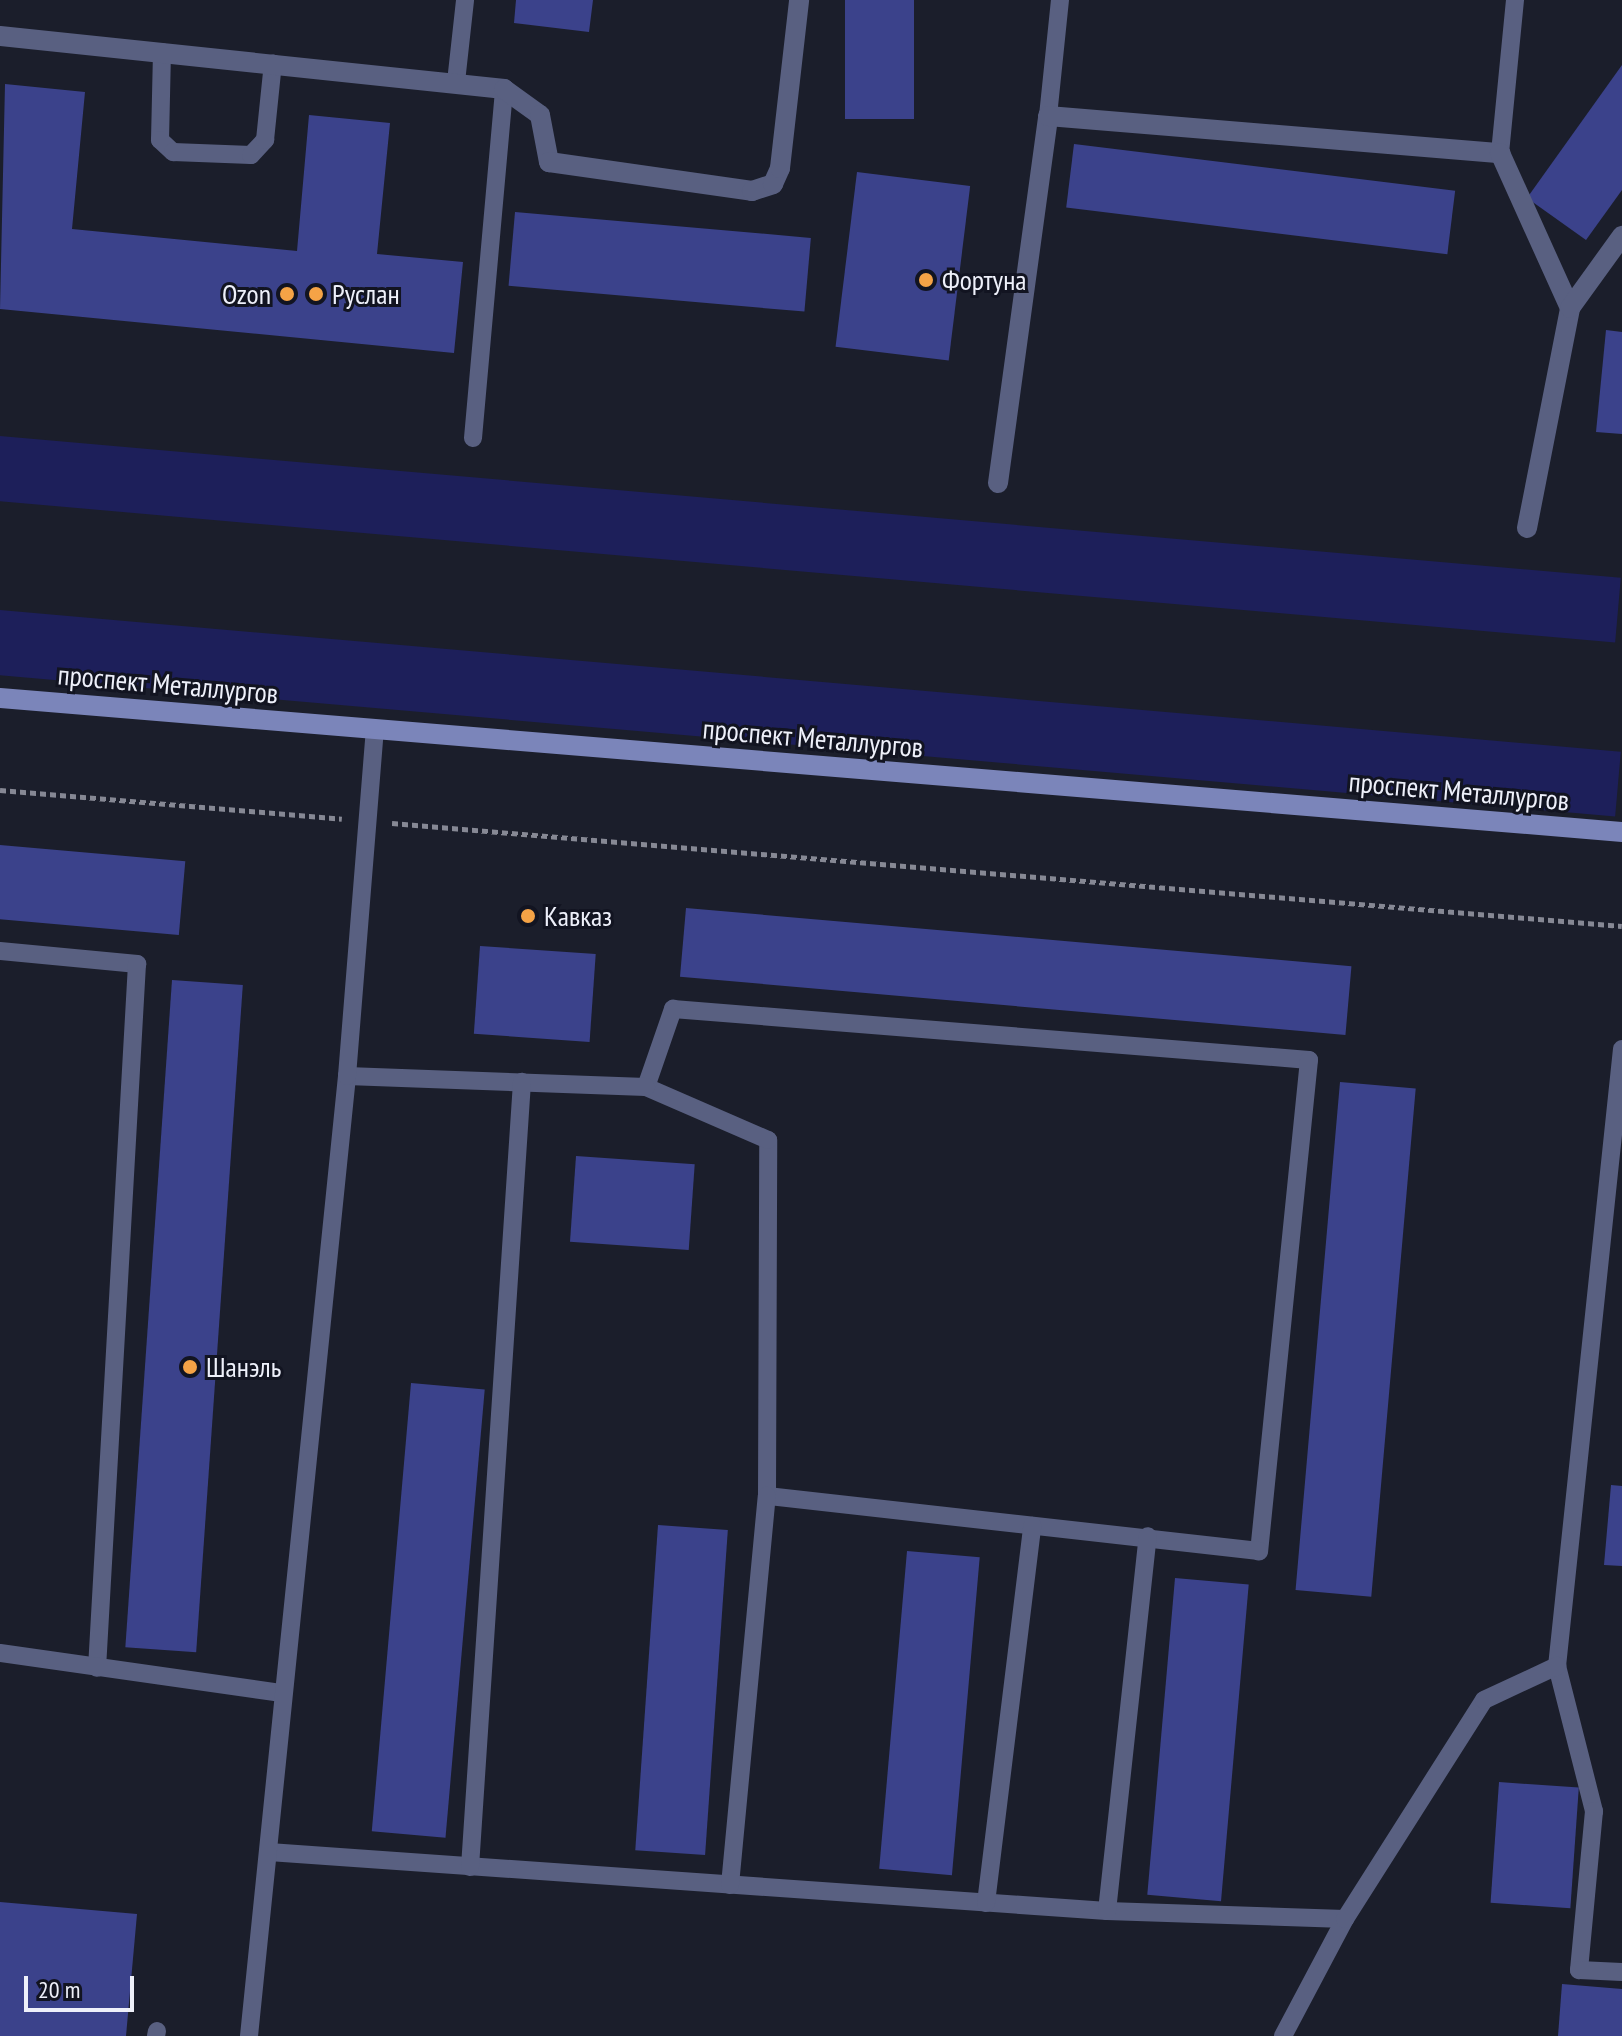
<!DOCTYPE html>
<html>
<head>
<meta charset="utf-8">
<style>
	body { margin:0 }
	#map { position:relative; width:1622px; height:2036px; overflow:hidden; background:#1b1e2b; font-family:"PT Sans Narrow",sans-serif }
	div>[style] { position:absolute }
	.green>* { inset:0; background:#1d1f5a; transform-origin:0 0 }
	.building>* { inset:0; background:#3b428b; transform-origin:0 0 }
	.path>* { height:5px; margin-top:-2.5px; transform-origin:0; background:repeating-linear-gradient(90deg,#868894 0 6px,transparent 0 10px) }
	.service>* { height:18px; margin:-9px; padding:0 9px; transform-origin:9px; border-radius:9px; background:#596081 }
	.minor>* { height:20px; margin:-10px; padding:0 10px; transform-origin:10px; border-radius:10px; background:#596081 }
	.secondary>* { height:20px; margin:-10px; padding:0 10px; transform-origin:10px; border-radius:10px; background:#7b85ba }
	.dots>* { width:22px; height:22px; translate:-50% -50%; box-sizing:border-box; border:4px solid #121421; border-radius:50% }
	span { translate:-50% -50%; white-space:nowrap; text-align:center; line-height:1.15; -webkit-text-stroke:6px #121421; paint-order:stroke }
	.poi-label { font-size:28px; color:#eef0fa }
	.left { translate:0 -50%; text-align:left }
	.right { translate:-100% -50%; text-align:right }
	.street-label { font-size:28px; color:#eef0fa }
	.scale { position:absolute; left:24px; top:1976px; width:110px; height:36px; box-sizing:border-box; border:4px solid #eef0fa; border-top:0; padding-left:10px; font-size:24px; line-height:28px; white-space:nowrap; color:#eef0fa; -webkit-text-stroke:6px #121421; paint-order:stroke }
</style>
</head>
<body>
<div id="map">
	<div class="green">
		<i style="left:0;top:436px;width:1627px;height:65px;rotate:5deg"></i>
		<i style="left:0;top:610px;width:1627px;height:65px;rotate:5deg"></i>
	</div>
	<div class="building">
		<i style="clip-path:polygon(516px 0,593px 0,589px 32px,514px 23px)"></i>
		<i style="left:845px;top:0;width:69px;height:119px"></i>
		<i style="clip-path:polygon(1622px 65px,1622px 190px,1586px 240px,1527px 198px)"></i>
		<i style="clip-path:polygon(5px 84px,85px 92px,72px 229px,297px 251px,309px 115px,390px 123px,377px 254px,463px 262px,454px 353px,0 309px)"></i>
		<i style="left:1074px;top:144px;width:384px;height:64px;rotate:7deg"></i>
		<i style="left:857px;top:172px;width:114px;height:176px;rotate:7deg"></i>
		<i style="left:515px;top:212px;width:297px;height:74px;rotate:5deg"></i>
		<i style="clip-path:polygon(1606px 330px,1622px 332px,1622px 434px,1596px 432px)"></i>
		<i style="left:0;top:845px;width:186px;height:74px;rotate:5deg"></i>
		<i style="left:686px;top:908px;width:668px;height:69px;rotate:5deg"></i>
		<i style="left:480px;top:946px;width:116px;height:88px;rotate:4deg"></i>
		<i style="left:172px;top:980px;width:71px;height:669px;rotate:4deg"></i>
		<i style="left:1340px;top:1082px;width:76px;height:510px;rotate:5deg"></i>
		<i style="left:576px;top:1156px;width:119px;height:86px;rotate:4deg"></i>
		<i style="left:411px;top:1383px;width:74px;height:450px;rotate:5deg"></i>
		<i style="clip-path:polygon(1611px 1485px,1622px 1486px,1622px 1566px,1604px 1565px)"></i>
		<i style="left:658px;top:1525px;width:70px;height:326px;rotate:4deg"></i>
		<i style="left:907px;top:1551px;width:73px;height:319px;rotate:5deg"></i>
		<i style="left:1175px;top:1578px;width:74px;height:318px;rotate:5deg"></i>
		<i style="left:1499px;top:1782px;width:80px;height:121px;rotate:4deg"></i>
		<i style="clip-path:polygon(0 1902px,137px 1914px,126px 2036px,0 2036px)"></i>
		<i style="clip-path:polygon(1562px 1984px,1622px 1989px,1622px 2036px,1558px 2036px)"></i>
	</div>
	<div class="path">
		<i style="left:0;top:790px;width:343px;rotate:4.8deg"></i>
		<i style="left:392px;top:823px;width:1234px;rotate:4.79deg"></i>
	</div>
	<div class="service">
		<i style="left:162px;top:52px;width:88px;rotate:91.3deg"></i>
		<i style="left:160px;top:140px;width:18px;rotate:43deg"></i>
		<i style="left:173px;top:152px;width:78px;rotate:2.2deg"></i>
		<i style="left:251px;top:155px;width:21px;rotate:-47deg"></i>
		<i style="left:265px;top:140px;width:77px;rotate:-84.1deg"></i>
		<i style="left:456px;top:82px;width:82px;rotate:-83.7deg"></i>
		<i style="left:1048px;top:116px;width:117px;rotate:-84.1deg"></i>
		<i style="left:1500px;top:153px;width:154px;rotate:-84.4deg"></i>
		<i style="left:473px;top:438px;width:350px;rotate:-84.9deg"></i>
		<i style="left:0;top:951px;width:138px;rotate:5.4deg"></i>
		<i style="left:137px;top:964px;width:705px;rotate:93.25deg"></i>
		<i style="left:673px;top:1009px;width:638px;rotate:4.58deg"></i>
		<i style="left:1309px;top:1060px;width:494px;rotate:95.8deg"></i>
		<i style="left:1259px;top:1551px;width:495px;rotate:-173.6deg"></i>
		<i style="left:767px;top:1496px;width:356px;rotate:-89.8deg"></i>
		<i style="left:768px;top:1140px;width:133px;rotate:-156.5deg"></i>
		<i style="left:646px;top:1087px;width:83px;rotate:-70.9deg"></i>
		<i style="left:1622px;top:1049px;width:620px;rotate:96.01deg"></i>
		<i style="left:1557px;top:1666px;width:150px;rotate:75.7deg"></i>
		<i style="left:1594px;top:1811px;width:160px;rotate:95.4deg"></i>
		<i style="left:1579px;top:1970px;width:43px;rotate:2.7deg"></i>
		<i style="left:347px;top:1076px;width:299px;rotate:2.1deg"></i>
		<i style="left:0;top:1653px;width:285px;rotate:8.1deg"></i>
		<i style="left:269px;top:1852px;width:840px;rotate:4.03deg"></i>
		<i style="left:1107px;top:1911px;width:238px;rotate:1.9deg"></i>
		<i style="left:470px;top:1867px;width:787px;rotate:-86.21deg"></i>
		<i style="left:730px;top:1885px;width:391px;rotate:-84.6deg"></i>
		<i style="left:986px;top:1903px;width:380px;rotate:-83deg"></i>
		<i style="left:1107px;top:1911px;width:377px;rotate:-83.8deg"></i>
		<i style="left:156px;top:2036px;width:5px;rotate:-79deg"></i>
		<i style="left:249px;top:2036px;width:965px;rotate:-84.17deg"></i>
		<i style="left:347px;top:1076px;width:347px;rotate:-85.4deg"></i>
		<i style="left:1283px;top:2036px;width:132px;rotate:-62.1deg"></i>
		<i style="left:1345px;top:1919px;width:259px;rotate:-57.6deg"></i>
		<i style="left:1484px;top:1700px;width:81px;rotate:-25deg"></i>
	</div>
	<div class="minor">
		<i style="left:0;top:36px;width:507px;rotate:6deg"></i>
		<i style="left:504px;top:89px;width:44px;rotate:35.8deg"></i>
		<i style="left:540px;top:115px;width:48px;rotate:79.2deg"></i>
		<i style="left:549px;top:162px;width:205px;rotate:8.1deg"></i>
		<i style="left:752px;top:191px;width:22px;rotate:-18deg"></i>
		<i style="left:773px;top:184px;width:17px;rotate:-66deg"></i>
		<i style="left:780px;top:168px;width:169px;rotate:-83.5deg"></i>
		<i style="left:998px;top:483px;width:370px;rotate:-82.2deg"></i>
		<i style="left:1048px;top:116px;width:454px;rotate:4.7deg"></i>
		<i style="left:1500px;top:153px;width:170px;rotate:65.7deg"></i>
		<i style="left:1527px;top:528px;width:224px;rotate:-78.9deg"></i>
		<i style="left:1570px;top:308px;width:89px;rotate:-54.2deg"></i>
	</div>
	<div class="secondary">
		<i style="left:0;top:698px;width:1628px;rotate:4.72deg"></i>
	</div>
	<div class="dots">
		<i style="left:926px;top:280px;background:#f5a346"></i>
		<i style="left:287px;top:294px;background:#f5a346"></i>
		<i style="left:316px;top:294px;background:#f5a346"></i>
		<i style="left:528px;top:916px;background:#f5a346"></i>
		<i style="left:190px;top:1367px;background:#f5a346"></i>
	</div>
	<div class="poi-label">
		<span class="left" style="left:942px;top:280px">Фортуна</span>
		<span class="right" style="left:271px;top:294px">Ozon</span>
		<span class="left" style="left:332px;top:294px">Руслан</span>
		<span class="left" style="left:544px;top:916px">Кавказ</span>
		<span class="left" style="left:206px;top:1367px">Шанэль</span>
	</div>
	<div class="street-label">
		<span style="left:168px;top:684px;rotate:5deg">проспект Металлургов</span>
		<span style="left:813px;top:738px;rotate:5deg">проспект Металлургов</span>
		<span style="left:1459px;top:791px;rotate:5deg">проспект Металлургов</span>
	</div>
	<div class="scale">20 m</div>
</div>
</body>
</html>
